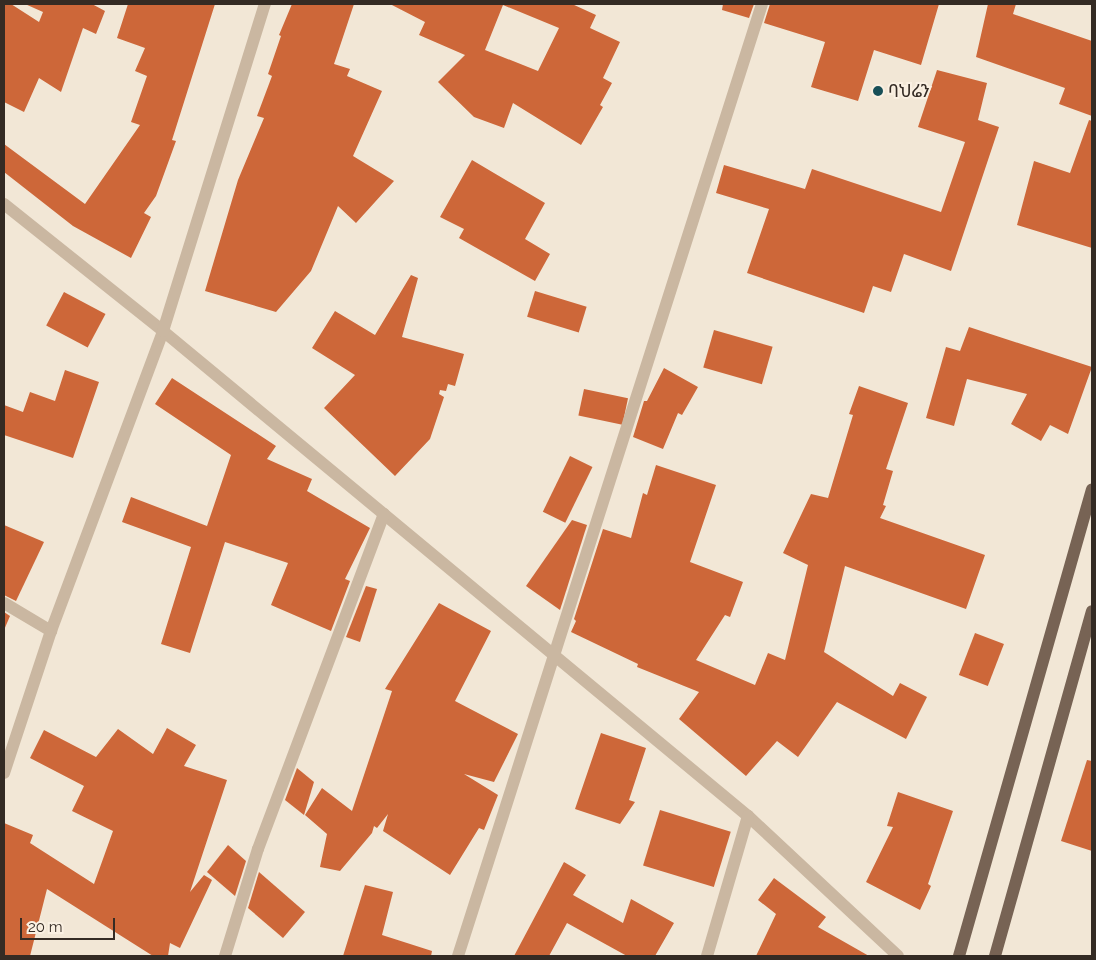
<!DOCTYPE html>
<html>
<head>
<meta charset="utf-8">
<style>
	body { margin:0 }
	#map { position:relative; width:1096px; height:960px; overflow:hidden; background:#f2e7d6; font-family:Raleway,"Noto Sans Ethiopic",sans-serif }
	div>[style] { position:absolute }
	.building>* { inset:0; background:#cd6739; transform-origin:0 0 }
	.minor>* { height:12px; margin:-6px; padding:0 6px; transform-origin:6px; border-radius:6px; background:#cab7a1 }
	.major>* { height:12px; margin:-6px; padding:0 6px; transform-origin:6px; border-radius:6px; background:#776354 }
	.dots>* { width:14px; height:14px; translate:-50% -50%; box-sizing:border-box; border:2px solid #faf0e2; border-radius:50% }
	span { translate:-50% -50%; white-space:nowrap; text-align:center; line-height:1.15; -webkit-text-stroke:4px #faf0e2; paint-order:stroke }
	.poi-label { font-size:18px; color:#342b24 }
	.left { translate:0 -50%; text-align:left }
	.frame { position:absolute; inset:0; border:5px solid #342b24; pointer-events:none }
	.scale { position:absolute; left:20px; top:918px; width:95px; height:22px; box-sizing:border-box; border:2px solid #342b24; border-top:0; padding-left:6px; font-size:15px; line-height:18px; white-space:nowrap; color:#342b24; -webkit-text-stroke:4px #faf0e2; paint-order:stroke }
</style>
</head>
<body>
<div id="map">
	<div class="building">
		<i style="clip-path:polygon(4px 4px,11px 4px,39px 22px,43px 12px,25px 4px,92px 4px,105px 11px,96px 34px,83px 28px,61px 92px,39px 78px,24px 112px,4px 102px)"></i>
		<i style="clip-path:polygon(128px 4px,215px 4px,172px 140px,176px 141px,156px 196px,144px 213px,151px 217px,131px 258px,73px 226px,4px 172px,4px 144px,85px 204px,140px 125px,131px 122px,147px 76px,135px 71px,145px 48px,117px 38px)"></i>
		<i style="clip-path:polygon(292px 4px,354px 4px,334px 64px,350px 69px,347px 76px,382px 91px,353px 156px,394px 181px,356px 223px,338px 206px,311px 271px,276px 312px,205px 291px,238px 180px,264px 118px,257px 116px,272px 76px,268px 74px,281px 36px,279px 35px)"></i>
		<i style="clip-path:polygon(evenodd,390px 4px,572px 4px,596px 15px,590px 28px,620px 42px,603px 78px,612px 83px,600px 105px,603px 107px,581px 145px,513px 103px,504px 128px,474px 117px,438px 82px,465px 55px,419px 35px,425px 22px,390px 4px,503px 5px,559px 28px,538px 71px,485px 50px,503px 5px)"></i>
		<i style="clip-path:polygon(723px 4px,754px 4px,749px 18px,722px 10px)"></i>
		<i style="clip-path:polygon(770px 4px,939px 4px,921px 65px,874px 50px,858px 101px,811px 87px,825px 42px,764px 23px)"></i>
		<i style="clip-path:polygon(988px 4px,1016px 4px,1013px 14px,1092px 41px,1092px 116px,1059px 104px,1065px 88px,976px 57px)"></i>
		<i style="clip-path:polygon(937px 70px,987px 83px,978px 120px,999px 127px,951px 271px,904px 254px,891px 292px,873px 286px,864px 313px,747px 273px,769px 209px,716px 193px,724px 165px,805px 189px,812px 169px,941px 212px,965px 142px,918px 127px)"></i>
		<i style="clip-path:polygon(1089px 120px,1092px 121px,1092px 248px,1017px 225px,1034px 161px,1070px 173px)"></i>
		<i style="clip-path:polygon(472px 160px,545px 203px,525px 239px,550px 254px,535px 281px,459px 238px,464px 229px,440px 217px)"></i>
		<i style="clip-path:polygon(411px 275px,418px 278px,402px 337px,464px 354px,455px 386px,448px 384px,446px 391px,440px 390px,439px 394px,444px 397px,430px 439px,395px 476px,324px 408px,355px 375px,312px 348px,335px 311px,375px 335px)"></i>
		<i style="left:535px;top:291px;width:54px;height:27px;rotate:17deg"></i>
		<i style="left:64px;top:292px;width:47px;height:38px;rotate:28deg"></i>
		<i style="clip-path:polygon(969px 327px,1092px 367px,1068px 434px,1050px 425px,1041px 441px,1011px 424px,1027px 394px,967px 379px,954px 426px,926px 418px,946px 347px,960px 351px)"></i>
		<i style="left:714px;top:330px;width:61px;height:39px;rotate:16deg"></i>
		<i style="clip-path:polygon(664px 368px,698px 387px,682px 415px,678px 413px,663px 449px,633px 437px,644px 401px,647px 401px)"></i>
		<i style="clip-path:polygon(65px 370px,99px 382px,73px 458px,4px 435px,4px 405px,23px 412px,30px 392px,55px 401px)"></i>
		<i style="clip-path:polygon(172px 378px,276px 446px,267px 459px,312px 479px,307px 491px,370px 528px,345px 579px,350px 581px,331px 631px,271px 605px,288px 563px,225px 542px,190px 653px,161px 644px,191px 547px,122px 522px,131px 497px,207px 526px,231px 455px,155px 404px)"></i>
		<i style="clip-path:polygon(859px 386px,908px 403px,886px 469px,893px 471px,883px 505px,886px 506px,880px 518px,985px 555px,966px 609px,845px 566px,824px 652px,893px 696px,900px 683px,927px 697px,906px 739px,837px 702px,798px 757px,777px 741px,746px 776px,679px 719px,699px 692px,637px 667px,638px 664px,571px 632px,576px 621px,574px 619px,603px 529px,631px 538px,643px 493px,647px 495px,656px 465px,716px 485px,690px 562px,743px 582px,730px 617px,725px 615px,696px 660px,755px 685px,768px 653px,785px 660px,808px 565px,783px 553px,811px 494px,828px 498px,853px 415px,849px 414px)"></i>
		<i style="left:584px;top:389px;width:45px;height:27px;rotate:12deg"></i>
		<i style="left:570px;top:456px;width:25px;height:62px;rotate:26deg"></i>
		<i style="clip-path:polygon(572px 520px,587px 525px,560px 610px,526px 586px)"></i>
		<i style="clip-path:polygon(4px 525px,44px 542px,16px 601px,4px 595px)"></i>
		<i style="clip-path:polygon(366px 586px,377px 589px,360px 642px,346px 637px)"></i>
		<i style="clip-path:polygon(439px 603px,491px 631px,455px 701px,518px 734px,494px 782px,464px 774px,498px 795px,484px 830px,479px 828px,450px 875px,383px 831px,388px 814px,377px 828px,374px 826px,372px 833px,340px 871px,320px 867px,327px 834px,305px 815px,322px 788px,352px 811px,392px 691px,385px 689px)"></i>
		<i style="clip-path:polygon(4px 612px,10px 616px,4px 630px)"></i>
		<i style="left:975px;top:633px;width:31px;height:45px;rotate:21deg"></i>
		<i style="clip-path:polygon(167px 728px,196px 745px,184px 766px,227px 780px,190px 892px,204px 875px,212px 880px,180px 948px,170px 943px,168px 956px,153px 956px,47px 889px,30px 956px,4px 956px,4px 823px,33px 835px,30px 843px,94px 884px,113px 831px,72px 811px,84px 786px,30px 758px,44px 730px,96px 757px,118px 729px,153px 754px)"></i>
		<i style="clip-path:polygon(601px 733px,646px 748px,629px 800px,635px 802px,620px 824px,575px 809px)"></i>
		<i style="clip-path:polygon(1087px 760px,1092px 761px,1092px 851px,1061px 841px)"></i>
		<i style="clip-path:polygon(297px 768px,314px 782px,304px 815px,285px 800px)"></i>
		<i style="clip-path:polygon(898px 792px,953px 811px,928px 884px,931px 886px,920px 910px,866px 882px,893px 827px,887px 826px)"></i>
		<i style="left:660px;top:810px;width:74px;height:58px;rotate:17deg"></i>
		<i style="clip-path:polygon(228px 845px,246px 861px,235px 896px,207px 872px)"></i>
		<i style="clip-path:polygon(564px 862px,586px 875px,573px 895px,623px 923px,631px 899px,674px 923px,655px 956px,627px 956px,567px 923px,549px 956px,514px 956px)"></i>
		<i style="clip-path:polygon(259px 872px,305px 912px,283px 938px,248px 908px)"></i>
		<i style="clip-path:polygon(774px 878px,826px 917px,818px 927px,869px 956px,756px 956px,776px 914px,758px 900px)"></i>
		<i style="clip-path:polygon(365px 885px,393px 892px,382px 935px,432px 951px,431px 956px,343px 956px)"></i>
	</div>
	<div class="minor">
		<i style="left:4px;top:204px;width:203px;rotate:38.6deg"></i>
		<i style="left:163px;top:331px;width:760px;rotate:39.66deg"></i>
		<i style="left:748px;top:816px;width:205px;rotate:43deg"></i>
		<i style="left:4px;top:603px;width:55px;rotate:30.8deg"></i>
		<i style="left:4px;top:773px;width:150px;rotate:-71.7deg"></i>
		<i style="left:51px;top:631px;width:320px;rotate:-69.5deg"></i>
		<i style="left:163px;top:331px;width:343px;rotate:-72.7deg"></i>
		<i style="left:225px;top:956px;width:112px;rotate:-72.9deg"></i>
		<i style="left:258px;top:849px;width:358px;rotate:-69.4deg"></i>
		<i style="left:458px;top:956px;width:999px;rotate:-72.29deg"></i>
		<i style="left:707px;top:956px;width:146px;rotate:-73.7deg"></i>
	</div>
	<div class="major">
		<i style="left:959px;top:956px;width:485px;rotate:-74.1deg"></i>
		<i style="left:995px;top:956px;width:358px;rotate:-74.3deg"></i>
	</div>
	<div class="dots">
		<i style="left:878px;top:91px;background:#184f57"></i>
	</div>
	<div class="poi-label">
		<span class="left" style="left:888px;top:91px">ባህሬን</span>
	</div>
	<div class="frame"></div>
	<div class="scale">20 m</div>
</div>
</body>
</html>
